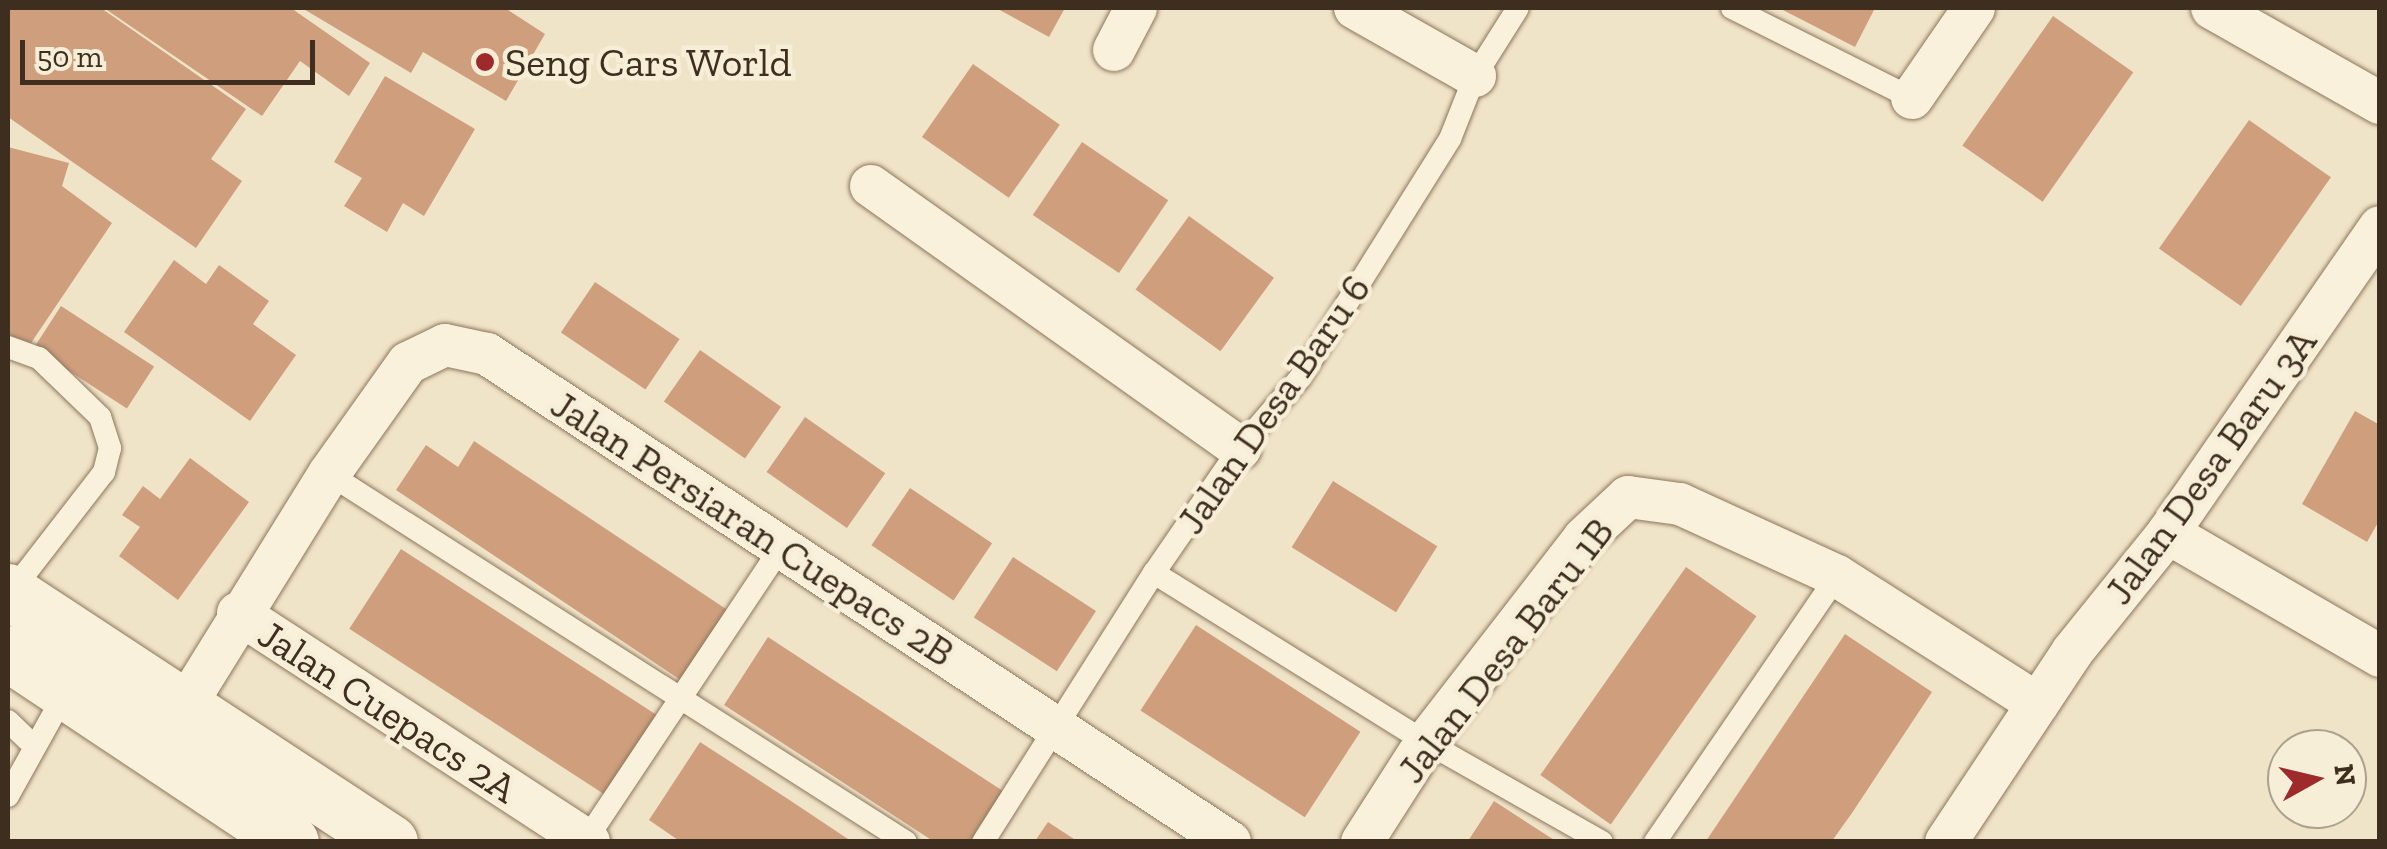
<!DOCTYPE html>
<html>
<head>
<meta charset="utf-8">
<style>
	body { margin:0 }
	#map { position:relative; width:2387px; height:849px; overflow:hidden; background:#f0e4c8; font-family:"Zilla Slab",serif }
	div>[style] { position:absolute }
	.building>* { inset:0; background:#cf9f7d; transform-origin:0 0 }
	.roads { filter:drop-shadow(0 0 2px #8d765c) drop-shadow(0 0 2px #8d765c) }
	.lane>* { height:22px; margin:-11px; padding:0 11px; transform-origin:11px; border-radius:11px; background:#faf1dc }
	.street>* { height:42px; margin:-21px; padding:0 21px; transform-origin:21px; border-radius:21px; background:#faf1dc }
	.secondary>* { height:55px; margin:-27.5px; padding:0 27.5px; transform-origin:27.5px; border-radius:27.5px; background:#faf1dc }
	.dots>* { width:28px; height:28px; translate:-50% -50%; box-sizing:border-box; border:5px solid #f7eed8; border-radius:50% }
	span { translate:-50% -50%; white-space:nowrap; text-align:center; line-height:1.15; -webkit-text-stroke:9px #f7eed8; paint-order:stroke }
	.poi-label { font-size:40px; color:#3d2e20 }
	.left { translate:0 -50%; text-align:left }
	.street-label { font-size:40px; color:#3d2e20 }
	.frame { position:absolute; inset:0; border:10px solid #3d2e20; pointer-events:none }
	.north { position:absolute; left:2267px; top:729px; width:100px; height:100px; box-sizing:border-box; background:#f7eed8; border:2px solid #ada18e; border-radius:50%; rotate:82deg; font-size:28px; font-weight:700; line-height:40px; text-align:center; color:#3d2e20 }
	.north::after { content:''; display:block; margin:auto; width:35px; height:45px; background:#9e2a2b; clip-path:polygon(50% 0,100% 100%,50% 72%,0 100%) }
	.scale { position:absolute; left:20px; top:40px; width:295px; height:45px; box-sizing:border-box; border:5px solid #3d2e20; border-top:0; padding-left:12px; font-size:30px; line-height:35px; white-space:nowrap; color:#3d2e20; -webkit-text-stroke:8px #f7eed8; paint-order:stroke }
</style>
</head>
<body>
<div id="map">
	<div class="building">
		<i style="clip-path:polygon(8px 8px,101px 8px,246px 109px,211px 159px,242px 181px,196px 248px,8px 117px)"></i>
		<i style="clip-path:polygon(104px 8px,291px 8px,370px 63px,349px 96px,300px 61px,262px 116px)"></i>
		<i style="clip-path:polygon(302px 8px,505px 8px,545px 34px,506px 101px,423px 52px,411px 73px)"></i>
		<i style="clip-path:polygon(996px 8px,1065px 8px,1049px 37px)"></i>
		<i style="clip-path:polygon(1779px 8px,1875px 8px,1855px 47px)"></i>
		<i style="left:2053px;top:16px;width:98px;height:158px;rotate:35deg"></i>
		<i style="left:973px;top:64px;width:106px;height:89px;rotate:35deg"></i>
		<i style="clip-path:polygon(385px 76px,475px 129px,424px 216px,403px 203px,387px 232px,344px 206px,362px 178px,334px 162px)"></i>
		<i style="left:2249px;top:120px;width:100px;height:157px;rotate:35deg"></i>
		<i style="left:1082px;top:142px;width:104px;height:88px;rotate:34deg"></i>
		<i style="clip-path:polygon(8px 147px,69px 163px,62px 186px,112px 223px,31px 343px,8px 335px)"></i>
		<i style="left:1189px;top:216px;width:105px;height:91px;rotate:36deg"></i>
		<i style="clip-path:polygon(174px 260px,206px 284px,219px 265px,269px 301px,253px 324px,296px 355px,250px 421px,124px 332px)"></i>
		<i style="left:595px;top:282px;width:102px;height:61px;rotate:34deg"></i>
		<i style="left:61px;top:306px;width:111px;height:50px;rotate:33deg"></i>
		<i style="left:700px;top:350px;width:99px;height:63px;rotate:35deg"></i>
		<i style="clip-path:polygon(2355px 411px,2380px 425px,2380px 519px,2367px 542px,2302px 504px)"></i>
		<i style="left:805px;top:417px;width:98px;height:67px;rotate:35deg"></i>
		<i style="clip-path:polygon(474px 441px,738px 617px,691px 687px,396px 490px,426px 445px,458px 467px)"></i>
		<i style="clip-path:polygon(190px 458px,249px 502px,178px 600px,119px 556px,140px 527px,122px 515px,143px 486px,160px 499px)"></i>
		<i style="left:1333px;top:481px;width:123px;height:78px;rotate:32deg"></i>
		<i style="left:910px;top:488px;width:99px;height:69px;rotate:34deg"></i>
		<i style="left:401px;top:549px;width:315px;height:95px;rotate:33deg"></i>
		<i style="left:1013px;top:557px;width:99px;height:72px;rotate:33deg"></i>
		<i style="left:1686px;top:567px;width:86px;height:254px;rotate:35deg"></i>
		<i style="left:1196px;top:625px;width:196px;height:102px;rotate:33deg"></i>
		<i style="clip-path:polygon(1845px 634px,1932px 692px,1852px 813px,1832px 841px,1706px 841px)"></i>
		<i style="clip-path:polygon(768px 637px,1009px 795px,979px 841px,933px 841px,724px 705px)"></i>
		<i style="clip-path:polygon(700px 742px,788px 799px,851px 841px,678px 840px,649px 820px)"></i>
		<i style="clip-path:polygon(1494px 801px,1548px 836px,1556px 841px,1468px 841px)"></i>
		<i style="clip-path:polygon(1048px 822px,1077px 841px,1035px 841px)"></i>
	</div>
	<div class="roads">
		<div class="lane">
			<i style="left:1732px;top:8px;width:201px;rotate:26.6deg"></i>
			<i style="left:8px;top:347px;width:33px;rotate:20deg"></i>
			<i style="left:39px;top:358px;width:85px;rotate:44deg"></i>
			<i style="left:100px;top:417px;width:33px;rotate:72deg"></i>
			<i style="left:110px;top:448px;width:25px;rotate:104deg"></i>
			<i style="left:104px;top:472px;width:153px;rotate:127.8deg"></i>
			<i style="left:329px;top:474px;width:684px;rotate:32.53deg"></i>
			<i style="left:1154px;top:573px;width:320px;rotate:31.9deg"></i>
			<i style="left:1426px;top:742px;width:202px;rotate:29.6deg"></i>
			<i style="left:8px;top:721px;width:37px;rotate:44deg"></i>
			<i style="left:8px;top:796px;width:118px;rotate:-61deg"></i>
			<i style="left:586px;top:840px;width:351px;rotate:-56.3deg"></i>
			<i style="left:983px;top:842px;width:319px;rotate:-57.6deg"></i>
			<i style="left:1154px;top:573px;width:152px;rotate:-55.5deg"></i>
			<i style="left:1240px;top:448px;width:92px;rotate:-49.4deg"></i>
			<i style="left:1300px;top:378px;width:282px;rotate:-57.9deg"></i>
			<i style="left:1450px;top:139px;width:68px;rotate:-68.4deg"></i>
			<i style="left:1475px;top:76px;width:80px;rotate:-57.7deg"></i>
			<i style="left:1655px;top:842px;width:322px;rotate:-55.6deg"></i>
		</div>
		<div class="street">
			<i style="left:1355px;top:8px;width:138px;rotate:29.5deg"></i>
			<i style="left:2212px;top:8px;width:193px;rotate:29.5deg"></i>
			<i style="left:1114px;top:50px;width:47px;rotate:-62.4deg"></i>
			<i style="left:1912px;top:98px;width:109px;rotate:-55.4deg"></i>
			<i style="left:871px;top:186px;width:453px;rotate:35.4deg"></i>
			<i style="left:2168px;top:533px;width:245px;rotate:30.1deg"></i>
			<i style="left:238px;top:613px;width:419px;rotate:33.1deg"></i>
			<i style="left:185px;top:706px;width:273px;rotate:-58.2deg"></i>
			<i style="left:329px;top:474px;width:136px;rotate:-54.6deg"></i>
			<i style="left:408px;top:363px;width:41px;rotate:-25.9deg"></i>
			<i style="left:445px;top:345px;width:43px;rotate:12.1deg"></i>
			<i style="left:487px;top:354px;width:889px;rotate:33.3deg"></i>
			<i style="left:1362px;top:842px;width:119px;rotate:-57.4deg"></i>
			<i style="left:1426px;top:742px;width:258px;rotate:-52.2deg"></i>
			<i style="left:1584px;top:538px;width:60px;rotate:-43deg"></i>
			<i style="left:1628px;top:497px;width:52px;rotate:7.7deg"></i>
			<i style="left:1680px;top:504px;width:173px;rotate:24.6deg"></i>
			<i style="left:1837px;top:576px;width:238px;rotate:32.5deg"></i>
			<i style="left:1946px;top:842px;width:228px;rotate:-56.4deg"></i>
			<i style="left:2072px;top:652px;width:153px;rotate:-51.1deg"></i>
			<i style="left:2168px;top:533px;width:372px;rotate:-55.3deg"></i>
		</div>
		<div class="secondary">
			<i style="left:8px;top:591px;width:457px;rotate:33.3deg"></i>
			<i style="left:8px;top:653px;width:340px;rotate:33.7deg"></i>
		</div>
	</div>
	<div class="dots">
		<i style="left:485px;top:62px;background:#9e2a2b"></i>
	</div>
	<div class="poi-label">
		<span class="left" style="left:505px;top:62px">Seng Cars World</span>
	</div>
	<div class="street-label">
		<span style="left:1273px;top:404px;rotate:-55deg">Jalan Desa Baru 6</span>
		<span style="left:2210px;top:466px;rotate:-54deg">Jalan Desa Baru 3A</span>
		<span style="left:753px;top:528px;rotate:33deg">Jalan Persiaran Cuepacs 2B</span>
		<span style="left:1505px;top:650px;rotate:-52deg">Jalan Desa Baru 1B</span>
		<span style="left:388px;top:711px;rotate:33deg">Jalan Cuepacs 2A</span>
	</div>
	<div class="frame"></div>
	<div class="north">N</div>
	<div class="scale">50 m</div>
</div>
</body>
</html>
